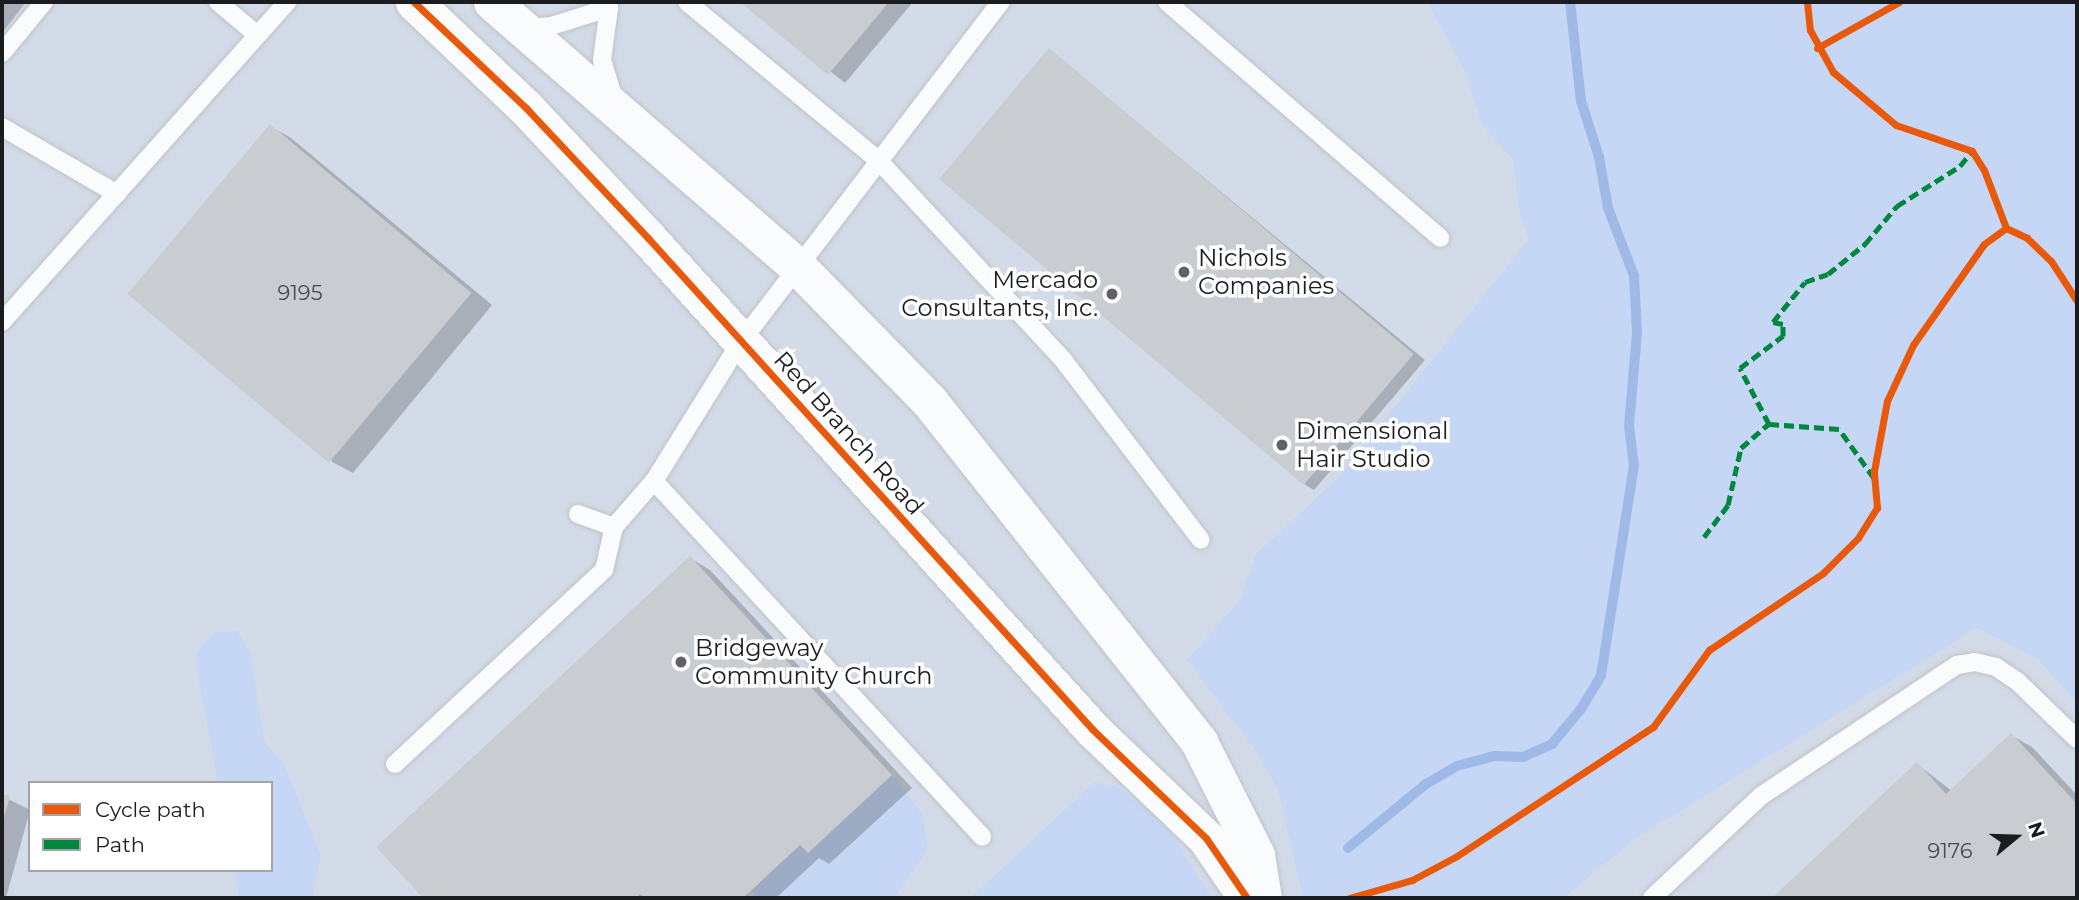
<!DOCTYPE html>
<html>
<head>
<meta charset="utf-8">
<style>
	body { margin:0 }
	#map { position:relative; width:2079px; height:900px; overflow:hidden; background:#e1e5eb; font-family:Montserrat,sans-serif }
	div>[style] { position:absolute }
	.built>* { inset:0; background:#d3dbe8 }
	.green>* { inset:0; background:#c5d7f5 }
	.shadow>* { inset:0; background:#0003 }
	.stream>* { height:10px; margin:-5px; padding:0 5px; transform-origin:5px; border-radius:5px; background:#a0bae8 }
	.building>* { inset:0; background:#c9ccd0; transform-origin:0 0 }
	.roads { filter:drop-shadow(0 0 2px #c0c3c7) drop-shadow(0 0 2px #c0c3c7) }
	.lane>* { height:18px; margin:-9px; padding:0 9px; transform-origin:9px; border-radius:9px; background:#fafbfc }
	.street>* { height:37px; margin:-18.5px; padding:0 18.5px; transform-origin:18.5px; border-radius:18.5px; background:#fafbfc }
	.quiet>* { height:5px; margin-top:-2.5px; transform-origin:0; background:repeating-linear-gradient(90deg,#00873e 0 10px,transparent 0 15px) }
	.cycleway>* { height:7px; margin:-3.5px; padding:0 3.5px; transform-origin:3.5px; border-radius:3.5px; background:#e8590c }
	.dots>* { width:19px; height:19px; translate:-50% -50%; box-sizing:border-box; border:4px solid #fff; border-radius:50% }
	span { translate:-50% -50%; white-space:nowrap; text-align:center; line-height:1.15; -webkit-text-stroke:7px #fff; paint-order:stroke }
	.number-label { font-size:21px; color:#484a4e }
	.number-label span { -webkit-text-stroke-width:0 }
	.poi-label { font-size:24px; color:#1a1c20 }
	.left { translate:0 -50%; text-align:left }
	.right { translate:-100% -50%; text-align:right }
	.street-label { font-size:24px; color:#1a1c20 }
	.frame { position:absolute; inset:0; border:4px solid #1a1c20; pointer-events:none }
	.legend { position:absolute; left:28px; top:781px; width:245px; height:91px; box-sizing:border-box; background:#fff; border:2px solid #a3a4a6; margin:0; padding:9px 12px; list-style:none; font-size:21px; color:#1a1c20 }
	.legend li { display:flex; align-items:center; gap:14px; height:35px }
	.legend b { width:35px; border:2px solid #a3a4a6 }
	.north { position:absolute; left:1981px; top:802px; width:70px; height:70px; -webkit-text-stroke:5px #fff; paint-order:stroke; rotate:71deg; font-size:19px; font-weight:700; line-height:28px; text-align:center; color:#1a1c20 }
	.north::after { content:''; display:block; margin:auto; width:24px; height:32px; background:#1a1c20; clip-path:polygon(50% 0,100% 100%,50% 72%,0 100%) }
</style>
</head>
<body>
<div id="map">
	<div class="built">
		<i style="clip-path:polygon(evenodd,2px 2px,2077px 2px,2077px 898px,2px 898px,2px 2px,30px 783px,271px 783px,271px 870px,30px 870px,30px 783px)"></i>
	</div>
	<div class="green">
		<i style="clip-path:polygon(1427px 2px,2077px 2px,2077px 703px,2038px 659px,1977px 628px,1635px 839px,1563px 898px,1303px 898px,1278px 790px,1255px 750px,1187px 660px,1239px 602px,1256px 554px,1339px 477px,1529px 239px,1520px 215px,1513px 160px,1481px 123px,1466px 73px)"></i>
		<i style="clip-path:polygon(237px 631px,250px 652px,265px 743px,284px 764px,321px 856px,312px 898px,240px 898px,234px 870px,271px 870px,271px 783px,218px 783px,197px 670px,197px 651px,215px 632px)"></i>
		<i style="clip-path:polygon(892px 775px,922px 814px,928px 849px,894px 898px,755px 898px,754px 888px,800px 845px,808px 853px)"></i>
		<i style="clip-path:polygon(1097px 780px,1102px 785px,1115px 785px,1161px 818px,1212px 898px,970px 898px)"></i>
	</div>
	<div class="shadow">
		<i style="clip-path:polygon(2px 2px,26px 2px,2px 33px)"></i>
		<i style="clip-path:polygon(743px 2px,913px 2px,845px 83px)"></i>
		<i style="clip-path:polygon(1049px 50px,1425px 360px,1314px 490px,1304px 484px)"></i>
		<i style="clip-path:polygon(270px 126px,291px 138px,492px 305px,353px 473px,332px 462px)"></i>
		<i style="clip-path:polygon(690px 558px,710px 570px,912px 788px,829px 864px,819px 858px,776px 898px,425px 898px,378px 847px)"></i>
		<i style="clip-path:polygon(2011px 735px,2032px 747px,2077px 795px,2077px 898px,1775px 898px,1917px 764px,1952px 791px)"></i>
		<i style="clip-path:polygon(2px 796px,30px 810px,6px 898px,2px 898px)"></i>
	</div>
	<div class="stream">
		<i style="left:1348px;top:848px;width:101px;rotate:-39.4deg"></i>
		<i style="left:1426px;top:784px;width:36px;rotate:-30deg"></i>
		<i style="left:1457px;top:766px;width:39px;rotate:-15deg"></i>
		<i style="left:1495px;top:756px;width:28px;rotate:2deg"></i>
		<i style="left:1523px;top:757px;width:32px;rotate:-24deg"></i>
		<i style="left:1552px;top:744px;width:45px;rotate:-50.4deg"></i>
		<i style="left:1581px;top:709px;width:39px;rotate:-59deg"></i>
		<i style="left:1601px;top:676px;width:213px;rotate:-81.1deg"></i>
		<i style="left:1634px;top:466px;width:40px;rotate:-97.1deg"></i>
		<i style="left:1629px;top:426px;width:94px;rotate:-85.1deg"></i>
		<i style="left:1637px;top:332px;width:56px;rotate:-93.1deg"></i>
		<i style="left:1634px;top:276px;width:73px;rotate:-110.9deg"></i>
		<i style="left:1608px;top:208px;width:52px;rotate:-100deg"></i>
		<i style="left:1599px;top:157px;width:59px;rotate:-107.8deg"></i>
		<i style="left:1581px;top:101px;width:100px;rotate:-96.3deg"></i>
	</div>
	<div class="building">
		<i style="clip-path:polygon(740px 2px,889px 2px,828px 75px)"></i>
		<i style="left:1049px;top:48px;width:476px;height:171px;rotate:40deg"></i>
		<i style="left:270px;top:124px;width:263px;height:222px;rotate:40deg"></i>
		<i style="clip-path:polygon(690px 556px,892px 775px,808px 853px,800px 845px,743px 898px,645px 898px,640px 894px,636px 898px,423px 898px,376px 847px)"></i>
		<i style="clip-path:polygon(2011px 733px,2077px 804px,2077px 898px,1772px 898px,1917px 762px,1946px 794px)"></i>
		<i style="clip-path:polygon(2px 794px,10px 796px,3px 822px,2px 822px)"></i>
	</div>
	<div class="roads">
		<div class="lane">
			<i style="left:218px;top:2px;width:50px;rotate:40.1deg"></i>
			<i style="left:687px;top:2px;width:249px;rotate:39.6deg"></i>
			<i style="left:879px;top:161px;width:272px;rotate:47.2deg"></i>
			<i style="left:1064px;top:361px;width:225px;rotate:52.6deg"></i>
			<i style="left:1167px;top:2px;width:361px;rotate:40.8deg"></i>
			<i style="left:524px;top:28px;width:27px;rotate:-4deg"></i>
			<i style="left:551px;top:26px;width:61px;rotate:-17.2deg"></i>
			<i style="left:609px;top:8px;width:52px;rotate:97.7deg"></i>
			<i style="left:602px;top:60px;width:41px;rotate:72.9deg"></i>
			<i style="left:2px;top:53px;width:66px;rotate:-50.5deg"></i>
			<i style="left:2px;top:127px;width:133px;rotate:30.2deg"></i>
			<i style="left:2px;top:322px;width:429px;rotate:-48.3deg"></i>
			<i style="left:654px;top:481px;width:484px;rotate:47.3deg"></i>
			<i style="left:578px;top:514px;width:38px;rotate:20deg"></i>
			<i style="left:614px;top:527px;width:61px;rotate:-49deg"></i>
			<i style="left:654px;top:481px;width:163px;rotate:-58.1deg"></i>
			<i style="left:740px;top:343px;width:429px;rotate:-52.6deg"></i>
			<i style="left:395px;top:764px;width:285px;rotate:-42.9deg"></i>
			<i style="left:604px;top:570px;width:44px;rotate:-76.9deg"></i>
			<i style="left:1652px;top:898px;width:149px;rotate:-43.1deg"></i>
			<i style="left:1761px;top:796px;width:236px;rotate:-33.8deg"></i>
			<i style="left:1957px;top:665px;width:18px;rotate:-9deg"></i>
			<i style="left:1975px;top:662px;width:22px;rotate:13deg"></i>
			<i style="left:1996px;top:667px;width:25px;rotate:34deg"></i>
			<i style="left:2017px;top:681px;width:83px;rotate:44deg"></i>
		</div>
		<div class="street">
			<i style="left:414px;top:2px;width:154px;rotate:43.4deg"></i>
			<i style="left:526px;top:108px;width:178px;rotate:46.8deg"></i>
			<i style="left:648px;top:238px;width:663px;rotate:47.87deg"></i>
			<i style="left:1093px;top:730px;width:156px;rotate:43.7deg"></i>
			<i style="left:1206px;top:838px;width:73px;rotate:55.7deg"></i>
			<i style="left:492px;top:2px;width:405px;rotate:40.9deg"></i>
			<i style="left:798px;top:267px;width:189px;rotate:45.6deg"></i>
			<i style="left:930px;top:402px;width:434px;rotate:51.6deg"></i>
			<i style="left:1199px;top:742px;width:127px;rotate:63.2deg"></i>
			<i style="left:1256px;top:855px;width:44px;rotate:80.8deg"></i>
		</div>
	</div>
	<div class="quiet">
		<i style="left:1874px;top:478px;width:60px;rotate:-125.5deg"></i>
		<i style="left:1839px;top:429px;width:70px;rotate:-175.9deg"></i>
		<i style="left:1769px;top:424px;width:63px;rotate:-117.4deg"></i>
		<i style="left:1740px;top:368px;width:54px;rotate:-36.7deg"></i>
		<i style="left:1783px;top:336px;width:12px;rotate:-90deg"></i>
		<i style="left:1783px;top:324px;width:10px;rotate:-169deg"></i>
		<i style="left:1773px;top:322px;width:51px;rotate:-51.3deg"></i>
		<i style="left:1805px;top:282px;width:24px;rotate:-19deg"></i>
		<i style="left:1828px;top:274px;width:48px;rotate:-39deg"></i>
		<i style="left:1865px;top:244px;width:50px;rotate:-49.9deg"></i>
		<i style="left:1897px;top:206px;width:75px;rotate:-32.4deg"></i>
		<i style="left:1960px;top:166px;width:19px;rotate:-51deg"></i>
		<i style="left:1704px;top:537px;width:40px;rotate:-53deg"></i>
		<i style="left:1728px;top:505px;width:58px;rotate:-77.2deg"></i>
		<i style="left:1741px;top:448px;width:37px;rotate:-41deg"></i>
	</div>
	<div class="cycleway">
		<i style="left:414px;top:2px;width:154px;rotate:43.4deg"></i>
		<i style="left:526px;top:108px;width:178px;rotate:46.8deg"></i>
		<i style="left:648px;top:238px;width:663px;rotate:47.87deg"></i>
		<i style="left:1093px;top:730px;width:156px;rotate:43.7deg"></i>
		<i style="left:1206px;top:838px;width:73px;rotate:55.7deg"></i>
		<i style="left:1807px;top:2px;width:28px;rotate:84deg"></i>
		<i style="left:1810px;top:30px;width:48px;rotate:61.3deg"></i>
		<i style="left:1833px;top:72px;width:82px;rotate:40.1deg"></i>
		<i style="left:1896px;top:125px;width:80px;rotate:18.9deg"></i>
		<i style="left:1972px;top:151px;width:22px;rotate:58deg"></i>
		<i style="left:1984px;top:170px;width:62px;rotate:69.2deg"></i>
		<i style="left:2006px;top:228px;width:23px;rotate:25deg"></i>
		<i style="left:2027px;top:238px;width:33px;rotate:44deg"></i>
		<i style="left:2051px;top:261px;width:48px;rotate:57deg"></i>
		<i style="left:1817px;top:48px;width:94px;rotate:-29.3deg"></i>
		<i style="left:1349px;top:898px;width:66px;rotate:-15.9deg"></i>
		<i style="left:1412px;top:880px;width:51px;rotate:-28.1deg"></i>
		<i style="left:1457px;top:856px;width:235px;rotate:-33.4deg"></i>
		<i style="left:1653px;top:727px;width:95px;rotate:-54deg"></i>
		<i style="left:1709px;top:650px;width:138px;rotate:-34deg"></i>
		<i style="left:1823px;top:573px;width:49px;rotate:-45deg"></i>
		<i style="left:1858px;top:538px;width:36px;rotate:-58deg"></i>
		<i style="left:1877px;top:508px;width:37px;rotate:-95deg"></i>
		<i style="left:1874px;top:471px;width:71px;rotate:-79.5deg"></i>
		<i style="left:1887px;top:401px;width:62px;rotate:-65.1deg"></i>
		<i style="left:1913px;top:345px;width:123px;rotate:-54.9deg"></i>
		<i style="left:1984px;top:244px;width:27px;rotate:-36deg"></i>
	</div>
	<div class="dots">
		<i style="left:1184px;top:272px;background:#606267"></i>
		<i style="left:1112px;top:294px;background:#606267"></i>
		<i style="left:1282px;top:445px;background:#606267"></i>
		<i style="left:681px;top:662px;background:#606267"></i>
	</div>
	<div class="number-label">
		<span style="left:300px;top:293px">9195</span>
		<span style="left:1950px;top:851px">9176</span>
	</div>
	<div class="poi-label">
		<span class="left" style="left:1198px;top:272px">Nichols<br>Companies</span>
		<span class="right" style="left:1098px;top:294px">Mercado<br>Consultants, Inc.</span>
		<span class="left" style="left:1296px;top:445px">Dimensional<br>Hair Studio</span>
		<span class="left" style="left:695px;top:662px">Bridgeway<br>Community Church</span>
	</div>
	<div class="street-label">
		<span style="left:849px;top:433px;rotate:48deg">Red Branch Road</span>
	</div>
	<div class="frame"></div>
	<ul class="legend">
	<li><b style="height:9px;background:#e8590c"></b>Cycle path</li>
	<li><b style="height:9px;background:#00873e"></b>Path</li>
	</ul>
	<div class="north">N</div>
</div>
</body>
</html>
